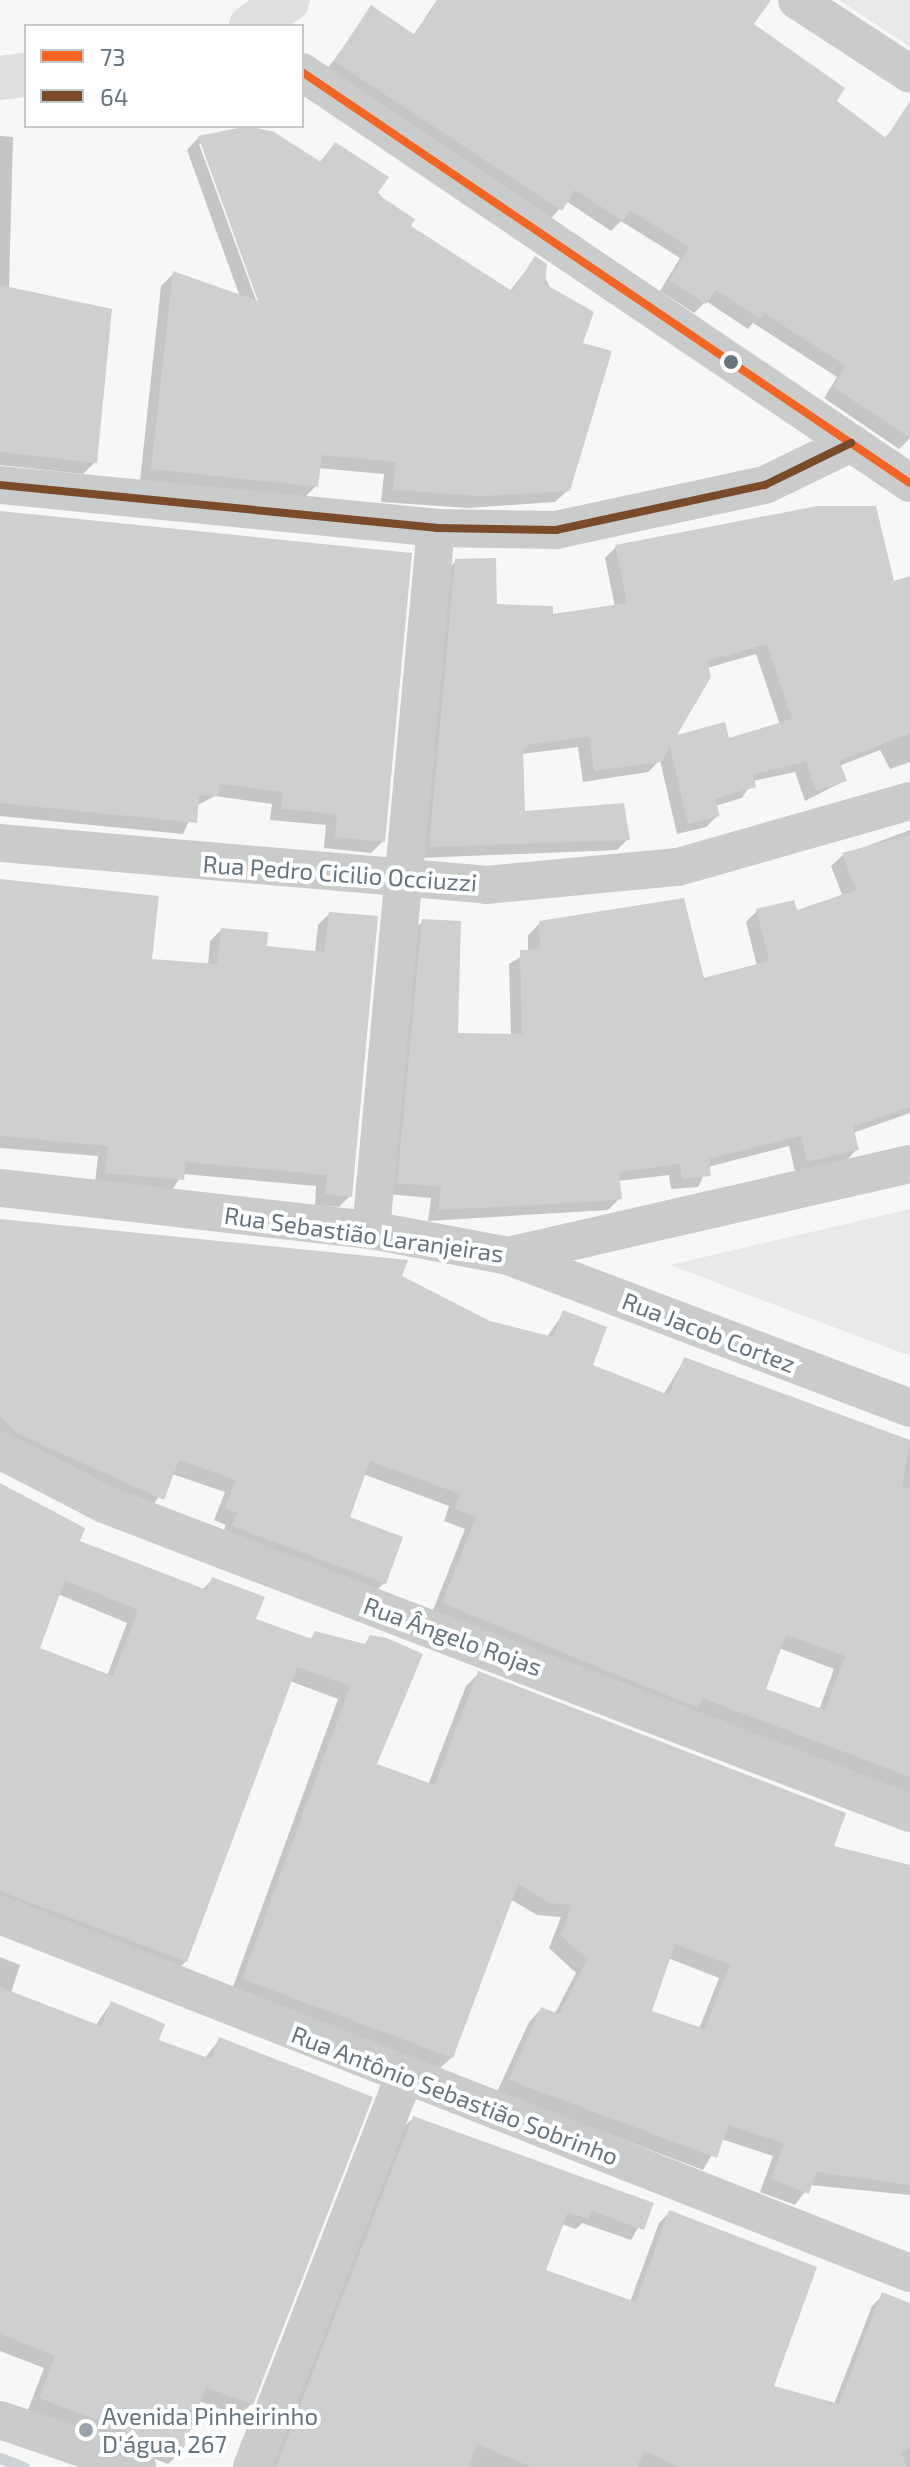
<!DOCTYPE html>
<meta charset="utf-8">
<style>
body{margin:0}
#map{position:relative;width:910px;height:2467px;overflow:hidden;background:#f7f7f7;font-family:"Exo 2",sans-serif}
div>[style]{position:absolute}
.green>*{inset:0;background:#e6e9e5}
.shadow>*{inset:0;background:#0003}
.stream>*{height:11px;margin:-5.5px;padding:0 5.5px;transform-origin:5.5px;border-radius:5.5px;background:#ccd3d6}
.building>*{inset:0;background:#cecfd0}
.minor>*{height:38px;margin:-19px;padding:0 19px;transform-origin:19px;border-radius:19px;background:#cacccc}
.major>*{height:44px;margin:-22px;padding:0 22px;transform-origin:22px;border-radius:22px;background:#dedfe0}
.bus-1>*{height:8px;margin:-4px;padding:0 4px;transform-origin:4px;border-radius:4px;background:#f26522}
.bus-2>*{height:8px;margin:-4px;padding:0 4px;transform-origin:4px;border-radius:4px;background:#7a4b2a}
.dots>*{width:22px;height:22px;translate:-50% -50%;box-sizing:border-box;border:4px solid #fff;border-radius:50%}
span{translate:-50% -50%;white-space:nowrap;text-align:center;line-height:1.15;-webkit-text-stroke:8px #fff;paint-order:stroke}
.street-label{font-size:24px;color:#66747e}
.poi-label{font-size:24px;color:#66747e}
.left{translate:0 -50%;text-align:left}
.legend{position:absolute;left:24px;top:24px;width:280px;height:104px;box-sizing:border-box;background:#fff;border:2px solid #c2c7cb;margin:0;padding:10px 14px;list-style:none;font-size:24px;color:#66747e}
.legend li{display:flex;align-items:center;gap:16px;height:40px}
.legend b{width:40px;border:2px solid #c2c7cb}
</style>
<div id="map">
<div class="green">
<div style="clip-path:polygon(839px 0,910px 0,910px 47px)"></div>
<div style="clip-path:polygon(910px 1209px,910px 1356px,670px 1265px)"></div>
</div>
<div class="shadow">
<div style="clip-path:polygon(437px 0,755px 0,751px 24px,834px 102px,884px 139px,900px 120px,910px 127px,910px 438px,899px 449px,824px 398px,837px 377px,753px 323px,748px 329px,706px 301px,694px 313px,660px 291px,680px 258px,621px 221px,611px 231px,566px 201px,550px 220px,325px 72px,372px 8px,413px 36px)"></div>
<div style="clip-path:polygon(0 136px,13px 137px,9px 289px,95px 462px,83px 474px,0 465px)"></div>
<div style="clip-path:polygon(evenodd,199px 137px,319px 163px,335px 144px,408px 226px,509px 292px,535px 259px,581px 345px,568px 490px,555px 502px,468px 508px,381px 502px,384px 474px,318px 468px,316px 486px,303px 499px,140px 481px,161px 286px,173px 274px,240px 297px,187px 150px,199px 137px,199px 144px,203px 144px,264px 309px,260px 311px,199px 144px)"></div>
<div style="clip-path:polygon(0 512px,383px 841px,371px 853px,324px 848px,326px 825px,270px 820px,272px 804px,215px 796px,196px 806px,183px 834px,0 816px)"></div>
<div style="clip-path:polygon(evenodd,616px 547px,893px 583px,910px 578px,910px 762px,890px 769px,880px 750px,839px 766px,844px 781px,805px 801px,795px 772px,753px 781px,742px 798px,715px 806px,718px 815px,706px 827px,677px 834px,660px 760px,648px 772px,583px 782px,578px 747px,521px 754px,523px 813px,628px 839px,617px 850px,418px 858px,445px 572px,456px 561px,495px 606px,551px 617px,615px 607px,605px 558px,616px 547px,756px 654px,780px 725px,727px 740px,673px 738px,707px 668px,756px 654px)"></div>
<div style="clip-path:polygon(910px 830px,910px 1113px,853px 1133px,857px 1149px,846px 1161px,795px 1172px,789px 1146px,708px 1167px,698px 1187px,671px 1189px,669px 1175px,618px 1181px,620px 1198px,608px 1210px,428px 1221px,431px 1198px,387px 1194px,411px 933px,423px 921px,456px 1035px,511px 1036px,509px 964px,528px 952px,528px 935px,540px 923px,703px 980px,757px 966px,746px 922px,757px 911px,796px 912px,843px 897px,831px 866px,843px 855px)"></div>
<div style="clip-path:polygon(0 881px,150px 960px,208px 965px,210px 941px,221px 930px,265px 948px,315px 953px,318px 925px,329px 914px,350px 1196px,339px 1207px,315px 1205px,316px 1186px,183px 1174px,171px 1191px,95px 1183px,98px 1156px,0 1148px)"></div>
<div style="clip-path:polygon(evenodd,0 1228px,400px 1277px,489px 1323px,547px 1337px,564px 1312px,590px 1366px,663px 1395px,685px 1359px,910px 1441px,910px 1794px,431px 1615px,465px 1529px,444px 1521px,449px 1506px,363px 1474px,347px 1518px,384px 1583px,372px 1595px,221px 1538px,226px 1525px,214px 1520px,225px 1492px,172px 1474px,150px 1511px,0 1443px,0 1228px,779px 1648px,834px 1669px,819px 1710px,764px 1690px,779px 1648px)"></div>
<div style="clip-path:polygon(evenodd,0 1485px,77px 1543px,202px 1590px,212px 1580px,254px 1620px,309px 1640px,316px 1633px,363px 1646px,371px 1637px,374px 1765px,428px 1785px,466px 1686px,479px 1673px,832px 1847px,909px 1866px,910px 2195px,810px 2185px,795px 2205px,760px 2192px,773px 2156px,721px 2139px,703px 2170px,497px 2092px,529px 2022px,541px 2009px,554px 2015px,576px 1973px,549px 1948px,561px 1917px,537px 1915px,510px 1899px,452px 2057px,439px 2069px,231px 1992px,338px 1699px,290px 1681px,186px 1961px,173px 1974px,0 1906px,0 1485px,58px 1594px,127px 1623px,107px 1676px,37px 1649px,58px 1594px,0 1485px,668px 1958px,719px 1978px,699px 2029px,649px 2012px,668px 1958px)"></div>
<div style="clip-path:polygon(0 1957px,20px 1965px,11px 1993px,95px 2026px,111px 2003px,157px 2041px,204px 2059px,219px 2040px,251px 2404px,239px 2416px,199px 2401px,181px 2452px,168px 2464px,28px 2410px,44px 2368px,0 2351px)"></div>
<div style="clip-path:polygon(413px 2118px,652px 2204px,631px 2240px,582px 2223px,576px 2229px,561px 2224px,543px 2271px,630px 2302px,659px 2223px,670px 2212px,771px 2388px,834px 2404px,872px 2306px,883px 2295px,910px 2307px,910px 2467px,270px 2467px,402px 2129px)"></div>
</div>
<div class="stream">
<div style="left:0;top:2458px;width:26px;rotate:21deg"></div>
</div>
<div class="building">
<div style="clip-path:polygon(438px 0,771px 0,754px 24px,845px 88px,837px 101px,886px 138px,910px 101px,910px 438px,833px 387px,846px 366px,764px 313px,760px 319px,716px 290px,706px 304px,669px 280px,689px 247px,630px 210px,623px 221px,575px 190px,562px 211px,334px 61px,371px 5px,415px 35px)"></div>
<div style="clip-path:polygon(248px 126px,274px 132px,321px 162px,335px 142px,389px 177px,377px 194px,415px 219px,411px 226px,512px 291px,535px 256px,547px 264px,545px 284px,594px 312px,583px 343px,612px 351px,570px 491px,482px 496px,393px 490px,396px 462px,322px 455px,318px 487px,151px 469px,173px 271px,258px 301px,198px 136px)"></div>
<div style="clip-path:polygon(0 285px,112px 309px,97px 463px,0 452px)"></div>
<div style="clip-path:polygon(evenodd,818px 506px,876px 506px,894px 581px,910px 576px,910px 733px,839px 761px,847px 781px,816px 791px,806px 762px,753px 774px,756px 787px,715px 799px,720px 816px,688px 824px,670px 747px,662px 762px,594px 771px,589px 737px,531px 744px,523px 749px,525px 811px,624px 803px,630px 840px,429px 847px,455px 559px,496px 558px,497px 604px,553px 606px,553px 614px,627px 603px,615px 545px,818px 506px,767px 644px,792px 719px,729px 738px,725px 722px,677px 735px,711px 677px,707px 661px,767px 644px)"></div>
<div style="clip-path:polygon(0 511px,412px 553px,385px 842px,335px 837px,337px 814px,281px 809px,283px 792px,220px 784px,218px 796px,199px 795px,197px 823px,0 803px)"></div>
<div style="clip-path:polygon(910px 835px,910px 1107px,853px 1126px,859px 1150px,807px 1162px,801px 1136px,709px 1159px,711px 1176px,682px 1179px,680px 1164px,619px 1172px,622px 1199px,590px 1202px,438px 1210px,441px 1187px,397px 1183px,422px 919px,461px 921px,458px 1033px,522px 1034px,520px 950px,540px 949px,539px 921px,684px 898px,704px 978px,769px 961px,756px 909px,794px 900px,797px 910px,856px 890px,842px 853px)"></div>
<div style="clip-path:polygon(0 879px,159px 896px,152px 959px,217px 964px,221px 928px,268px 932px,267px 946px,324px 952px,329px 912px,378px 916px,352px 1197px,325px 1194px,327px 1175px,186px 1162px,184px 1180px,105px 1173px,108px 1146px,0 1136px)"></div>
<div style="clip-path:polygon(evenodd,0 1219px,408px 1260px,402px 1276px,490px 1321px,553px 1337px,563px 1310px,607px 1327px,593px 1365px,669px 1395px,684px 1357px,910px 1440px,902px 1486px,910px 1489px,910px 1777px,702px 1698px,698px 1708px,442px 1603px,476px 1517px,455px 1509px,460px 1494px,370px 1461px,350px 1517px,403px 1537px,386px 1584px,232px 1526px,237px 1513px,225px 1508px,236px 1480px,179px 1460px,164px 1500px,16px 1433px,0 1415px,0 1219px,786px 1635px,845px 1656px,825px 1710px,766px 1689px,786px 1635px)"></div>
<div style="clip-path:polygon(evenodd,0 1483px,85px 1528px,80px 1541px,207px 1590px,212px 1577px,265px 1597px,256px 1619px,312px 1639px,315px 1631px,365px 1644px,370px 1635px,387px 1638px,423px 1654px,377px 1764px,435px 1785px,478px 1671px,846px 1813px,834px 1846px,910px 1865px,910px 2185px,816px 2172px,809px 2194px,771px 2179px,784px 2143px,728px 2125px,717px 2158px,509px 2080px,541px 2007px,559px 2014px,587px 1960px,561px 1935px,572px 1905px,550px 1903px,518px 1884px,453px 2058px,242px 1979px,350px 1686px,297px 1667px,187px 1962px,0 1891px,0 1483px,65px 1580px,138px 1610px,113px 1676px,40px 1648px,65px 1580px,0 1483px,675px 1944px,730px 1965px,705px 2029px,652px 2011px,675px 1944px)"></div>
<div style="clip-path:polygon(0 1987px,101px 2026px,111px 2001px,165px 2024px,159px 2040px,211px 2059px,219px 2037px,373px 2097px,253px 2405px,206px 2387px,182px 2453px,39px 2398px,55px 2356px,0 2334px)"></div>
<div style="clip-path:polygon(413px 2116px,654px 2203px,644px 2230px,592px 2211px,589px 2219px,568px 2212px,546px 2270px,636px 2302px,669px 2210px,817px 2267px,774px 2386px,839px 2404px,882px 2292px,910px 2303px,910px 2448px,901px 2452px,907px 2467px,680px 2467px,644px 2451px,637px 2467px,531px 2467px,477px 2444px,469px 2467px,276px 2467px)"></div>
</div>
<div class="minor">
<div style="left:797px;top:0;width:135px;rotate:33.2deg"></div>
<div style="left:302px;top:72px;width:734px;rotate:34.06deg"></div>
<div style="left:0;top:485px;width:438px;rotate:5.6deg"></div>
<div style="left:436px;top:528px;width:120px;rotate:1deg"></div>
<div style="left:556px;top:530px;width:214px;rotate:-12.2deg"></div>
<div style="left:765px;top:485px;width:96px;rotate:-26deg"></div>
<div style="left:0;top:843px;width:488px;rotate:4.9deg"></div>
<div style="left:486px;top:885px;width:193px;rotate:-5.4deg"></div>
<div style="left:678px;top:867px;width:241px;rotate:-15.9deg"></div>
<div style="left:0;top:1188px;width:373px;rotate:6.5deg"></div>
<div style="left:371px;top:1230px;width:139px;rotate:10.7deg"></div>
<div style="left:508px;top:1256px;width:412px;rotate:-12.9deg"></div>
<div style="left:371px;top:1230px;width:705px;rotate:-84.71deg"></div>
<div style="left:508px;top:1256px;width:430px;rotate:20.7deg"></div>
<div style="left:0;top:1450px;width:117px;rotate:27.4deg"></div>
<div style="left:104px;top:1504px;width:863px;rotate:20.98deg"></div>
<div style="left:0;top:1915px;width:978px;rotate:21.48deg"></div>
<div style="left:0;top:2420px;width:145px;rotate:18.9deg"></div>
<div style="left:252px;top:2467px;width:421px;rotate:-68.7deg"></div>
</div>
<div class="major">
<div style="left:251px;top:26px;width:45px;rotate:-35.1deg"></div>
<div style="left:0;top:78px;width:26px;rotate:-7deg"></div>
</div>
<div class="bus-1">
<div style="left:302px;top:72px;width:734px;rotate:34.06deg"></div>
</div>
<div class="bus-2">
<div style="left:0;top:485px;width:438px;rotate:5.6deg"></div>
<div style="left:436px;top:528px;width:120px;rotate:1deg"></div>
<div style="left:556px;top:530px;width:214px;rotate:-12.2deg"></div>
<div style="left:765px;top:485px;width:96px;rotate:-26deg"></div>
</div>
<div class="dots">
<div style="left:731px;top:362px;background:#66747e"></div>
<div style="left:86px;top:2430px;background:#99a2a8"></div>
</div>
<div class="street-label">
<span style="left:340px;top:873px;rotate:4deg">Rua Pedro Cicilio Occiuzzi</span>
<span style="left:364px;top:1234px;rotate:8deg">Rua Sebastião Laranjeiras</span>
<span style="left:709px;top:1332px;rotate:21deg">Rua Jacob Cortez</span>
<span style="left:453px;top:1636px;rotate:20deg">Rua Ângelo Rojas</span>
<span style="left:455px;top:2095px;rotate:21deg">Rua Antônio Sebastião Sobrinho</span>
</div>
<div class="poi-label">
<span class="left" style="left:102px;top:2430px">Avenida Pinheirinho<br>D'água, 267</span>
</div>
<ul class="legend">
<li><b style="height:10px;background:#f26522"></b>73</li>
<li><b style="height:10px;background:#7a4b2a"></b>64</li>
</ul>
</div>
